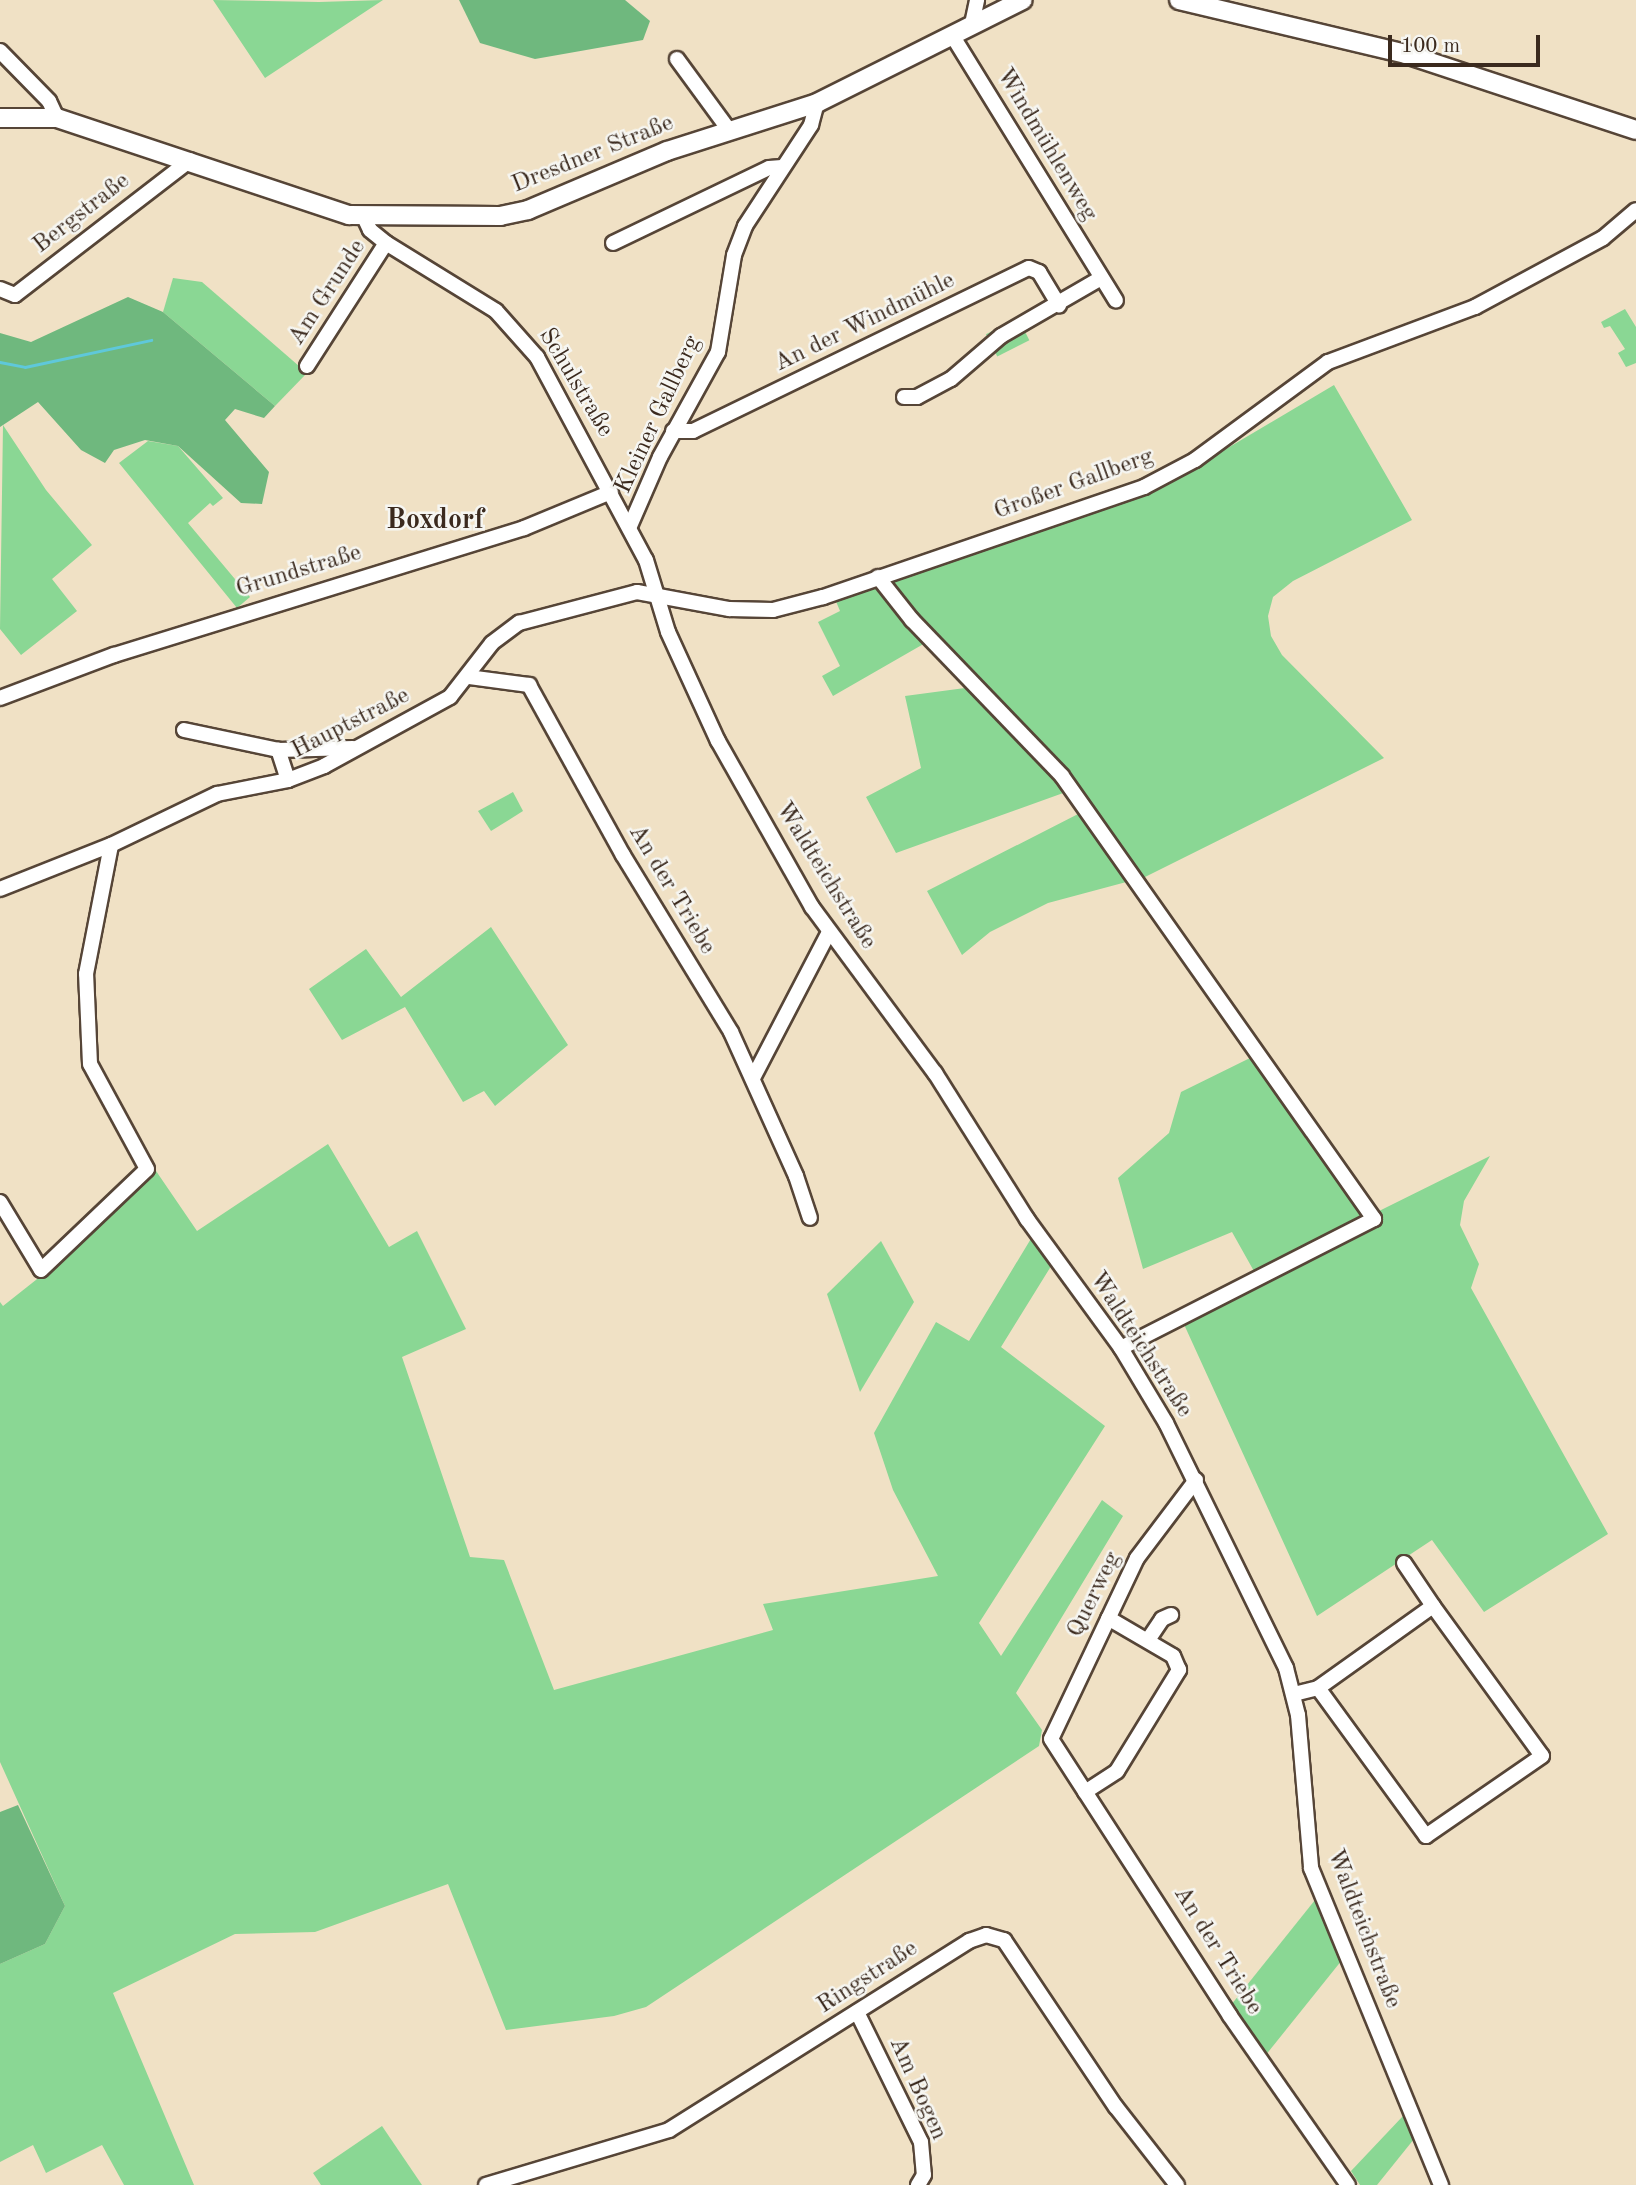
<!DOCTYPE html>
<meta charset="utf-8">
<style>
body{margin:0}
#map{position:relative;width:1636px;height:2185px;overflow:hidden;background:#f0e1c5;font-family:"Old Standard TT",serif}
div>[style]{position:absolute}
.green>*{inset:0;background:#8ad794;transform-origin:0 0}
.forest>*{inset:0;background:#6fb87e}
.stream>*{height:2.5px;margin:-1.25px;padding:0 1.25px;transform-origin:1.25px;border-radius:1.25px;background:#5fc8da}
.roads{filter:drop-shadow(2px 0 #564537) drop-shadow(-2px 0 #564537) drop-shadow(0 2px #564537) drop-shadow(0 -2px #564537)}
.minor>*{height:14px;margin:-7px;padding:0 7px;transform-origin:7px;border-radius:7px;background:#fff}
.major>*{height:18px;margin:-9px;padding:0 9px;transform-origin:9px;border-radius:9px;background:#fff}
span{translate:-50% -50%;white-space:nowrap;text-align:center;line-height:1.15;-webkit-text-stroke:5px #f6f6f2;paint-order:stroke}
.street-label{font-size:24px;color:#3b2a1e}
.quarter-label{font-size:28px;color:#3b2a1e;font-weight:700}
.scale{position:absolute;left:1388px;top:35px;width:152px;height:32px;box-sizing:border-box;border:4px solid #3b2a1e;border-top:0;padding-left:9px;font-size:21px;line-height:24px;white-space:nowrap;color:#3b2a1e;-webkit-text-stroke:5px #f6f6f2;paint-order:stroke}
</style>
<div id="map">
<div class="green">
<div style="clip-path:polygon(213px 0,319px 2px,383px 0,265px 78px)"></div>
<div style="clip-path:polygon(173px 278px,202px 282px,307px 373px,275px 406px,163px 312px)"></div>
<div style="clip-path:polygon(1625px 309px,1636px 327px,1636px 363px,1626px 367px,1618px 353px,1625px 349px,1610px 326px,1604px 328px,1601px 322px)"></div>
<div style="left:1018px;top:318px;width:25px;height:36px;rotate:63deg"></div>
<div style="clip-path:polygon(1334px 385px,1412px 520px,1293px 581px,1273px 597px,1268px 616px,1271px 636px,1282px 655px,1384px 758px,1145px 877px,1048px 903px,990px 932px,962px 955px,927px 891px,1082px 812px,1066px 792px,896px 853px,866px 797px,921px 768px,905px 696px,965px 688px,927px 642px,833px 696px,822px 676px,840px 666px,818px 622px,840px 611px,835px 599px,1172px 481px)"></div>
<div style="clip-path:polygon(3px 425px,46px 490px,92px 545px,52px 579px,77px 611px,21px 655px,0 629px)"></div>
<div style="clip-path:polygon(148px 441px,178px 446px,223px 498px,213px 506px,210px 503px,188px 523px,250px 597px,237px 608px,119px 463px)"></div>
<div style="clip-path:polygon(513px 792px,523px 811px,491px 831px,478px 811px)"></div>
<div style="clip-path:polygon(491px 927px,568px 1045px,495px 1106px,484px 1091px,463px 1102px,405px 1007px,342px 1040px,309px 989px,366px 949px,401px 997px)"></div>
<div style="clip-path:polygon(1250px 1058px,1377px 1212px,1490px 1156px,1464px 1201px,1460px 1225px,1479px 1264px,1471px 1288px,1608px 1534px,1484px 1612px,1432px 1540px,1317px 1616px,1182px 1320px,1255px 1273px,1232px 1232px,1143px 1269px,1118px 1178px,1169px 1133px,1181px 1092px)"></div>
<div style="clip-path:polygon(328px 1144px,389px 1247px,417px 1231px,466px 1329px,402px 1357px,470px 1557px,504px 1560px,554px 1690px,773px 1630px,763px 1604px,938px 1576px,893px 1490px,874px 1433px,936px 1322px,969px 1341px,1032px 1237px,1053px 1263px,1001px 1347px,1105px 1426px,979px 1623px,1001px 1656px,1102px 1500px,1123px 1516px,1016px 1693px,1042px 1730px,1039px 1746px,646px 2007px,614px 2016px,506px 2030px,448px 1884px,315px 1932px,235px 1934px,113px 1993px,194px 2185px,124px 2185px,102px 2145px,46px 2173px,33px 2145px,0 2162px,0 1964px,45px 1944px,65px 1906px,0 1762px,0 1302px,3px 1306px,46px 1272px,154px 1168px,197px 1231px)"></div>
<div style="clip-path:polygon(881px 1241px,914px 1302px,860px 1392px,827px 1294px)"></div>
<div style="clip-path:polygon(1315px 1900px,1342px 1960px,1265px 2056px,1231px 2005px)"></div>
<div style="clip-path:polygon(1403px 2116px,1414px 2139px,1377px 2185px,1360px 2185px,1351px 2171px)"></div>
<div style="clip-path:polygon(382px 2126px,422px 2185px,321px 2185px,313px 2173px)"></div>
</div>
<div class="forest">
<div style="clip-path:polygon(459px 0,625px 0,650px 21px,643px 40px,535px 59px,480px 43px)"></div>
<div style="clip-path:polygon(128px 297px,163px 312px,275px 406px,264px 418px,235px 409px,225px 420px,269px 472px,262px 504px,241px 503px,178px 446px,145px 440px,114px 450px,105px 463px,81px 450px,38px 402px,0 427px,0 333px,31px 342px)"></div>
<div style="clip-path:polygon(18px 1805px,65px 1906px,45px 1944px,0 1964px,0 1812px)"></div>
</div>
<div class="stream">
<div style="left:0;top:362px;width:25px;rotate:11deg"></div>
<div style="left:25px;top:367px;width:129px;rotate:-12.1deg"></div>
</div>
<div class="roads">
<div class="minor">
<div style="left:972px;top:24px;width:25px;rotate:-78deg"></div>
<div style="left:952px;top:35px;width:312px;rotate:58.3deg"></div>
<div style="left:0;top:51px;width:70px;rotate:45.6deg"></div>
<div style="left:49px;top:101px;width:19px;rotate:65deg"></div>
<div style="left:677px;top:59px;width:88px;rotate:53.8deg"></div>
<div style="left:364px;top:217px;width:14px;rotate:65deg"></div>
<div style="left:370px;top:230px;width:21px;rotate:39deg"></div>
<div style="left:386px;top:243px;width:129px;rotate:31.7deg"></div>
<div style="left:496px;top:311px;width:62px;rotate:48.3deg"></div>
<div style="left:537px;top:357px;width:230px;rotate:61.8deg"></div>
<div style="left:646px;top:560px;width:75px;rotate:73deg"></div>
<div style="left:668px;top:632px;width:120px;rotate:65.4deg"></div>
<div style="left:718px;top:741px;width:191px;rotate:60.5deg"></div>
<div style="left:812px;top:907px;width:207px;rotate:53.5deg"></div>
<div style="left:935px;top:1073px;width:173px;rotate:57.8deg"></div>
<div style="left:1027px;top:1219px;width:160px;rotate:53.9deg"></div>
<div style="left:1121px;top:1348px;width:87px;rotate:59deg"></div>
<div style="left:1166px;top:1423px;width:273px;rotate:63.9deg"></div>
<div style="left:1286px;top:1668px;width:49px;rotate:75.7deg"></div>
<div style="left:1298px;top:1715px;width:154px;rotate:85.1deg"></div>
<div style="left:1311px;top:1868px;width:343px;rotate:67.7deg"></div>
<div style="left:613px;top:243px;width:173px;rotate:-25.7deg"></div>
<div style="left:769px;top:168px;width:13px;rotate:-4deg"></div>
<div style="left:0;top:289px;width:16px;rotate:22deg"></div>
<div style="left:15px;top:295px;width:221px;rotate:-37.6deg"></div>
<div style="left:307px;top:366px;width:146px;rotate:-57.3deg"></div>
<div style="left:904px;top:397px;width:13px"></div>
<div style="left:917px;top:397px;width:38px;rotate:-28deg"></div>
<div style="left:951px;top:379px;width:66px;rotate:-40.7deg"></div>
<div style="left:1001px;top:336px;width:116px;rotate:-30.1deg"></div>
<div style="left:673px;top:431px;width:20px"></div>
<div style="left:693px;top:431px;width:373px;rotate:-25.9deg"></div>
<div style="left:1029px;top:268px;width:11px;rotate:22deg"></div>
<div style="left:1039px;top:272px;width:39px;rotate:59deg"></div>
<div style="left:630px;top:526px;width:75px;rotate:-66.5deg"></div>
<div style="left:660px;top:457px;width:120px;rotate:-61.1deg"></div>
<div style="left:718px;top:352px;width:98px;rotate:-80.6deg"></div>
<div style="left:734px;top:255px;width:31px;rotate:-69deg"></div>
<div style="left:745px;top:226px;width:121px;rotate:-56.8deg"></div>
<div style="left:811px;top:125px;width:23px;rotate:-75deg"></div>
<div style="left:878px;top:577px;width:55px;rotate:51.7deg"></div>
<div style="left:912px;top:620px;width:216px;rotate:46.1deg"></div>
<div style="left:1062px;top:776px;width:542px;rotate:54.84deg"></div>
<div style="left:1374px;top:1219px;width:284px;rotate:153deg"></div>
<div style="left:469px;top:677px;width:61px;rotate:7.6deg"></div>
<div style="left:529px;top:685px;width:194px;rotate:61.1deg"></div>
<div style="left:623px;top:855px;width:207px;rotate:58.6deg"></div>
<div style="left:731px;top:1032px;width:158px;rotate:65.7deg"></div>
<div style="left:796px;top:1176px;width:44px;rotate:71.6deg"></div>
<div style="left:0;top:698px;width:122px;rotate:-20.7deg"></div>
<div style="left:114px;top:655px;width:429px;rotate:-17.2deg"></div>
<div style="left:524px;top:528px;width:94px;rotate:-22.5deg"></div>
<div style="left:184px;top:730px;width:96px;rotate:12deg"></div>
<div style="left:288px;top:780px;width:32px;rotate:-108deg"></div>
<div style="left:278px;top:750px;width:75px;rotate:-1.5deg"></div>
<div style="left:0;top:889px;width:119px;rotate:-21.6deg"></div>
<div style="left:111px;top:845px;width:118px;rotate:-25.7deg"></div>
<div style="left:217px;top:794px;width:72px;rotate:-11.2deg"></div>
<div style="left:288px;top:780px;width:39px;rotate:-21deg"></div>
<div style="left:324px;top:766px;width:144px;rotate:-28.7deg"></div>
<div style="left:450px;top:697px;width:68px;rotate:-52.1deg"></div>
<div style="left:492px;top:643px;width:34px;rotate:-37deg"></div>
<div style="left:519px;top:623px;width:122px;rotate:-14.7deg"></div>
<div style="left:637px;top:592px;width:94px;rotate:10.5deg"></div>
<div style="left:729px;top:609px;width:44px;rotate:1.3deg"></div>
<div style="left:773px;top:610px;width:52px;rotate:-14.6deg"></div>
<div style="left:823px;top:597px;width:339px;rotate:-18.9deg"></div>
<div style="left:1144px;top:487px;width:58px;rotate:-27.9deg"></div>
<div style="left:1195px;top:460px;width:165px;rotate:-36.4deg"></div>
<div style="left:1328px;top:362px;width:157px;rotate:-20.5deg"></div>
<div style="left:1475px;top:307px;width:145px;rotate:-28.3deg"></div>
<div style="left:1603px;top:238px;width:43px;rotate:-40.3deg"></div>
<div style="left:753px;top:1078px;width:165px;rotate:-62.5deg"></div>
<div style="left:0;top:1202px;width:79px;rotate:58.9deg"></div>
<div style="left:41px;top:1270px;width:146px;rotate:-43.6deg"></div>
<div style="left:147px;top:1169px;width:119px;rotate:-118.5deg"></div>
<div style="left:90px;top:1064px;width:90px;rotate:-92.5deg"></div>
<div style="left:86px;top:974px;width:131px;rotate:-79deg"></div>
<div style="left:1196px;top:1480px;width:98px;rotate:127.1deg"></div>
<div style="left:1137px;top:1558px;width:200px;rotate:115.4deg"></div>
<div style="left:1051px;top:1739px;width:330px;rotate:57.1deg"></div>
<div style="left:1230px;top:2016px;width:206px;rotate:55.1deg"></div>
<div style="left:1404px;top:1563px;width:52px;rotate:56deg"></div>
<div style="left:1148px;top:1640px;width:25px;rotate:-56deg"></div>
<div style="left:1162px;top:1619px;width:10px;rotate:-24deg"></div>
<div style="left:1294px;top:1694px;width:25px;rotate:-14deg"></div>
<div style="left:1318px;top:1688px;width:141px;rotate:-35.5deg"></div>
<div style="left:1433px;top:1606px;width:185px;rotate:54deg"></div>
<div style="left:1542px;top:1756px;width:141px;rotate:145.4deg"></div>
<div style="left:1426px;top:1836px;width:183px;rotate:-126.1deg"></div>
<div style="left:1085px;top:1792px;width:38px;rotate:-33deg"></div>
<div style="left:1117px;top:1771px;width:119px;rotate:-58.5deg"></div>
<div style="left:1179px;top:1670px;width:15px;rotate:-113deg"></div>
<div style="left:1173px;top:1656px;width:75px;rotate:-149.7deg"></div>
<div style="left:857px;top:2012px;width:145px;rotate:63.8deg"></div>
<div style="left:921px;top:2142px;width:33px;rotate:85deg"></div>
<div style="left:924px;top:2175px;width:12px;rotate:121deg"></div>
<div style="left:486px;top:2185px;width:191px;rotate:-16.7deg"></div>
<div style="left:669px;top:2130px;width:355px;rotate:-32.2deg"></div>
<div style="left:969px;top:1941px;width:18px;rotate:-19deg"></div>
<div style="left:986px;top:1935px;width:19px;rotate:16deg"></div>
<div style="left:1004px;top:1940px;width:201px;rotate:56.2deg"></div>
<div style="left:1116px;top:2107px;width:99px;rotate:52deg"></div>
</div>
<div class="major">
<div style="left:1179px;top:0;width:233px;rotate:13.4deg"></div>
<div style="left:1406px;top:54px;width:242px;rotate:18.3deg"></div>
<div style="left:0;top:118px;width:57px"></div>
<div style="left:57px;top:118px;width:308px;rotate:18.4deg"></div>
<div style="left:349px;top:215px;width:151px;rotate:0.4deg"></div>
<div style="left:500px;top:216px;width:29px;rotate:-12deg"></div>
<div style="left:528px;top:210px;width:151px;rotate:-23deg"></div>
<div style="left:667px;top:151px;width:157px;rotate:-17.7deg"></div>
<div style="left:817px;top:103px;width:230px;rotate:-26.6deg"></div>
</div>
</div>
<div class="street-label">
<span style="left:1046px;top:145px;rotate:59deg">Windmühlenweg</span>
<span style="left:593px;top:155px;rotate:-22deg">Dresdner Straße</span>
<span style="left:82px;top:214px;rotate:-38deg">Bergstraße</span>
<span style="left:328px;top:293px;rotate:-57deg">Am Grunde</span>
<span style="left:865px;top:323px;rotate:-26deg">An der Windmühle</span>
<span style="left:575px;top:383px;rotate:59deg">Schulstraße</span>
<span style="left:659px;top:415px;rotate:-65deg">Kleiner Gallberg</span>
<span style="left:1074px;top:485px;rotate:-20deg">Großer Gallberg</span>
<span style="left:299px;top:572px;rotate:-17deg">Grundstraße</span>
<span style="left:351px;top:724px;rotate:-27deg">Hauptstraße</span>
<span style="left:825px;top:876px;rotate:58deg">Waldteichstraße</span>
<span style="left:671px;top:890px;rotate:59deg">An der Triebe</span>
<span style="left:1140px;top:1345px;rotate:57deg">Waldteichstraße</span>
<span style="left:1095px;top:1595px;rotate:-64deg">Querweg</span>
<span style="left:1363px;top:1929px;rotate:69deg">Waldteichstraße</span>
<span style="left:1217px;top:1951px;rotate:58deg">An der Triebe</span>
<span style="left:868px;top:1978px;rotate:-33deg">Ringstraße</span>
<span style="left:917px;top:2089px;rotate:66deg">Am Bogen</span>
</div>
<div class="quarter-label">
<span style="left:435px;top:521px">Boxdorf</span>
</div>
<div class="scale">100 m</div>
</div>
